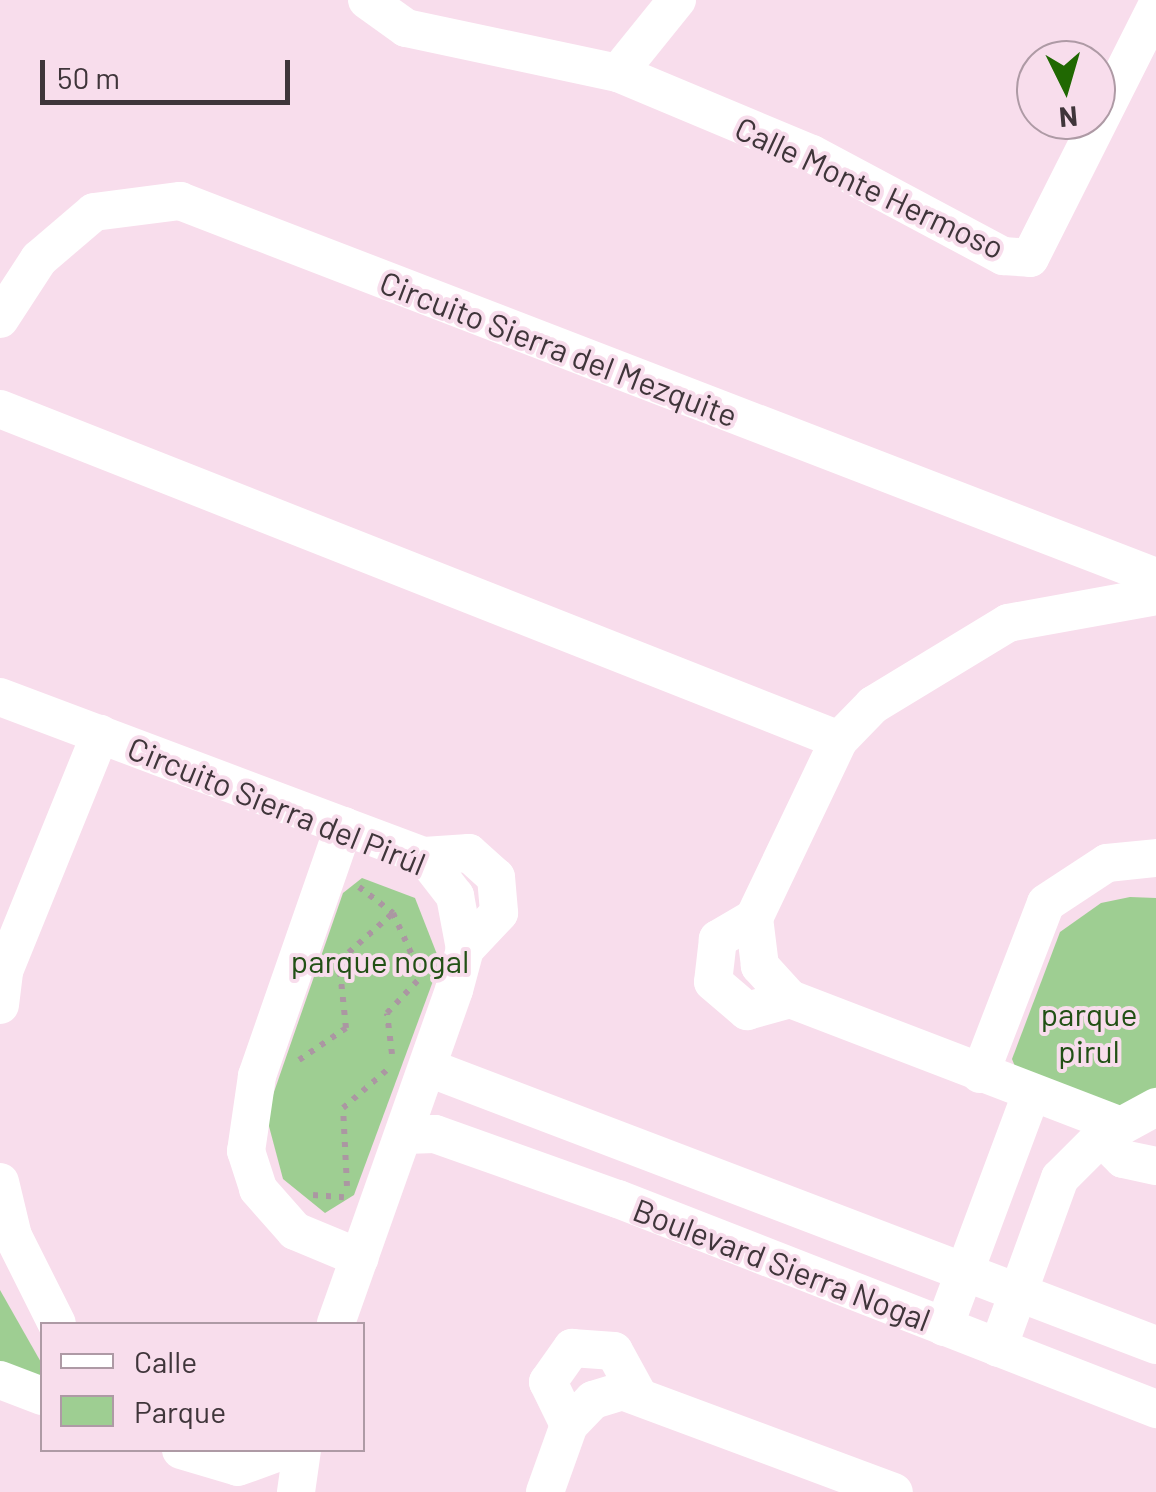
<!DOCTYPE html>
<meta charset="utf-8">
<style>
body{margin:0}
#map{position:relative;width:1156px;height:1492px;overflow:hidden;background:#f8ddec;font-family:Barlow,sans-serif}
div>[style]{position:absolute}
.green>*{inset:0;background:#9ece92}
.path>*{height:6px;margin-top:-3px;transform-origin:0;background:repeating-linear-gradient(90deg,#ab97a2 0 5px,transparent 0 13px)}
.street>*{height:38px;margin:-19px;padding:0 19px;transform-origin:19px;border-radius:19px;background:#fff}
span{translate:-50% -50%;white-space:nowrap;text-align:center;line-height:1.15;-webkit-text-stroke:8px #f8ddec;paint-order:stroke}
.street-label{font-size:32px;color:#3f353a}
.park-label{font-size:32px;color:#225015}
.legend{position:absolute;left:40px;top:1322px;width:325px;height:130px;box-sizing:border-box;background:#f8ddec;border:2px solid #ae9aa5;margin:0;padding:12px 18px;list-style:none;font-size:30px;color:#3f353a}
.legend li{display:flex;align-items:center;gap:20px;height:50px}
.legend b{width:50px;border:2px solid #ae9aa5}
.north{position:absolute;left:1016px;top:40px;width:100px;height:100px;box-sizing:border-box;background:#f8ddec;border:2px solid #ae9aa5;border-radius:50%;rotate:175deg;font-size:28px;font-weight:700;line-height:40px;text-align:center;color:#3f353a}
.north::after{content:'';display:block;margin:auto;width:35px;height:45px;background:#206802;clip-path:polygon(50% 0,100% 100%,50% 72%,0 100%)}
.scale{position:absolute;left:40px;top:60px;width:250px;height:45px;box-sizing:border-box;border:5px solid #3f353a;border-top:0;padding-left:12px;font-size:30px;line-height:35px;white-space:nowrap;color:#3f353a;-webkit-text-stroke:8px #f8ddec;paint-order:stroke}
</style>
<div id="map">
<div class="green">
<div style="clip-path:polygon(362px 878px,415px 898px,440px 962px,354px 1195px,325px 1213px,283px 1179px,266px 1115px,343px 893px)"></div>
<div style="clip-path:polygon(1130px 897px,1156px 898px,1156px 1090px,1134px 1115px,1016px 1069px,1012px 1059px,1060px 932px,1101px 903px)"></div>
<div style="clip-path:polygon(0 1290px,42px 1364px,42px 1383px,0 1368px)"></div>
</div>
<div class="path">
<div style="left:359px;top:887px;width:43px;rotate:37.4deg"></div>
<div style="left:393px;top:913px;width:68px;rotate:65.7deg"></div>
<div style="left:392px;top:1054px;width:41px;rotate:-97deg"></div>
<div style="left:387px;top:1013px;width:50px;rotate:-46.6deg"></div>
<div style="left:299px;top:1060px;width:57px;rotate:-34.2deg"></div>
<div style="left:346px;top:1028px;width:67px;rotate:-96deg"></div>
<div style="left:339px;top:961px;width:72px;rotate:-41.6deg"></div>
<div style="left:347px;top:1186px;width:78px;rotate:-92.9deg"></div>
<div style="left:343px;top:1108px;width:58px;rotate:-40.8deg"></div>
<div style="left:313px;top:1195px;width:31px;rotate:4deg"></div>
</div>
<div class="street">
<div style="left:367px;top:0;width:48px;rotate:35.7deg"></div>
<div style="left:406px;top:28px;width:217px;rotate:12deg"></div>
<div style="left:618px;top:73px;width:210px;rotate:22.7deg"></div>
<div style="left:812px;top:154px;width:217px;rotate:28.1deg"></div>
<div style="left:1003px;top:256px;width:27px;rotate:4deg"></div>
<div style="left:1030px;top:258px;width:280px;rotate:-63.3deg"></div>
<div style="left:618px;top:73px;width:94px;rotate:-51.1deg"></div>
<div style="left:0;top:319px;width:72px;rotate:-57deg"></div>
<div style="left:39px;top:259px;width:72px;rotate:-40.5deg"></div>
<div style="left:94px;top:212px;width:87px;rotate:-7.3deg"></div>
<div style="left:180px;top:201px;width:1046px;rotate:21.07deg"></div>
<div style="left:0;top:409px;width:902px;rotate:21.53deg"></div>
<div style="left:0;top:697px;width:453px;rotate:20.6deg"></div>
<div style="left:424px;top:856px;width:51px;rotate:52.2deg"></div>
<div style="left:455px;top:896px;width:54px;rotate:79.3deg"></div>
<div style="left:465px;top:949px;width:42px;rotate:105deg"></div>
<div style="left:454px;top:990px;width:354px;rotate:109.5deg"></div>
<div style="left:344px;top:826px;width:265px;rotate:109.2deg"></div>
<div style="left:257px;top:1076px;width:76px;rotate:98.3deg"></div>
<div style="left:246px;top:1151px;width:40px;rotate:72deg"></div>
<div style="left:258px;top:1189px;width:56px;rotate:48.6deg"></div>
<div style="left:295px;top:1231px;width:70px;rotate:22.6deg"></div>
<div style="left:424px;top:856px;width:45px;rotate:-3.8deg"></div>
<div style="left:469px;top:853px;width:36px;rotate:42deg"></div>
<div style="left:496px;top:877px;width:36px;rotate:85deg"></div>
<div style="left:499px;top:913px;width:50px;rotate:133.4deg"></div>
<div style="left:754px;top:918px;width:42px;rotate:149.7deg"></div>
<div style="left:718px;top:939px;width:43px;rotate:96.6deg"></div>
<div style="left:713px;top:982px;width:45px;rotate:40.5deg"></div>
<div style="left:747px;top:1011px;width:45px;rotate:-15.6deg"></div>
<div style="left:0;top:1005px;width:34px;rotate:-83deg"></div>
<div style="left:4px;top:971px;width:256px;rotate:-67.9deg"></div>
<div style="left:429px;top:1068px;width:778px;rotate:20.86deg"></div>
<div style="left:980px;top:1074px;width:183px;rotate:-68.9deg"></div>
<div style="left:1046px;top:903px;width:73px;rotate:-33.3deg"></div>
<div style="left:1107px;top:863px;width:49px;rotate:-5.8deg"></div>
<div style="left:1121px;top:1126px;width:355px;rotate:-159deg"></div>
<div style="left:790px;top:999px;width:45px;rotate:-132.3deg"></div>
<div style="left:760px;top:966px;width:48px;rotate:-97.1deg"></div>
<div style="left:754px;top:918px;width:197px;rotate:-64.5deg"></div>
<div style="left:839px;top:740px;width:49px;rotate:-45.8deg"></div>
<div style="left:873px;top:705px;width:158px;rotate:-31.3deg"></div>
<div style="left:1008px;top:623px;width:150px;rotate:-10.3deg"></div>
<div style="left:405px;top:1135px;width:30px;rotate:-2deg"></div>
<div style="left:435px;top:1134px;width:194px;rotate:19.6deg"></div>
<div style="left:618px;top:1199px;width:578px;rotate:21.32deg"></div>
<div style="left:1101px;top:1137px;width:31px;rotate:45deg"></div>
<div style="left:1123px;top:1159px;width:34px;rotate:12deg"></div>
<div style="left:0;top:1182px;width:56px;rotate:76.5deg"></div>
<div style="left:13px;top:1236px;width:98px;rotate:63.4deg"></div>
<div style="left:944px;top:1327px;width:249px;rotate:-69.5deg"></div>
<div style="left:998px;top:1348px;width:181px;rotate:-70deg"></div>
<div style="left:1060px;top:1178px;width:58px;rotate:-45deg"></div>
<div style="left:1101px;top:1137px;width:63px;rotate:-28.6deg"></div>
<div style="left:0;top:1380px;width:45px;rotate:20.9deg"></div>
<div style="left:569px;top:1425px;width:48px;rotate:-116deg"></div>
<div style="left:548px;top:1382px;width:42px;rotate:-54.8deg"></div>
<div style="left:572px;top:1348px;width:42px;rotate:4.1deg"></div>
<div style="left:614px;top:1351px;width:48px;rotate:61.3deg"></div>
<div style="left:181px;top:1450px;width:59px;rotate:16.6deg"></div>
<div style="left:238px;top:1467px;width:50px;rotate:-19.9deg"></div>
<div style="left:296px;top:1492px;width:42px;rotate:-81.9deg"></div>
<div style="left:545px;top:1492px;width:71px;rotate:-70.3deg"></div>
<div style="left:569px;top:1425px;width:35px;rotate:-46deg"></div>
<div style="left:593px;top:1400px;width:30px;rotate:-17deg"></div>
<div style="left:622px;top:1391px;width:290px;rotate:20.4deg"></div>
</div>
<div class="street-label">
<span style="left:870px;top:187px;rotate:25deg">Calle Monte Hermoso</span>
<span style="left:559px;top:348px;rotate:21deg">Circuito Sierra del Mezquite</span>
<span style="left:277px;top:805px;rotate:22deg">Circuito Sierra del Pirúl</span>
<span style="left:782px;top:1264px;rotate:21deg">Boulevard Sierra Nogal</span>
</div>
<div class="park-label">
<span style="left:380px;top:960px">parque nogal</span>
<span style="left:1089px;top:1032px">parque<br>pirul</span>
</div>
<ul class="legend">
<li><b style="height:12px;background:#fff"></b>Calle</li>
<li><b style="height:28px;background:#9ece92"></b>Parque</li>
</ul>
<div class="north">N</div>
<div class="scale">50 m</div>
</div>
